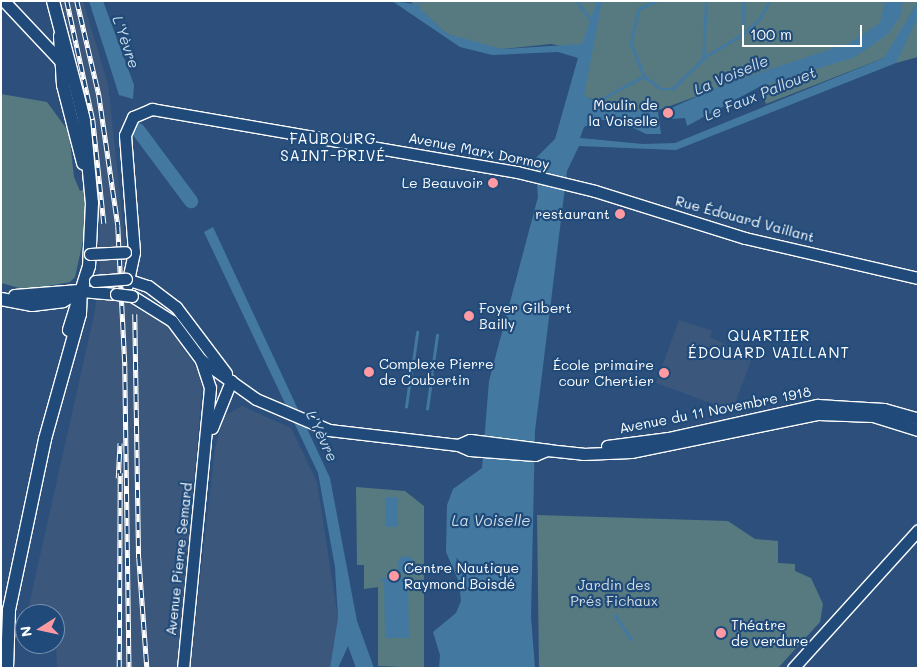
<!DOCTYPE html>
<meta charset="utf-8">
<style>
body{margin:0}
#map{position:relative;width:919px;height:669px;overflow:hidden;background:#2c507b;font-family:Mali,sans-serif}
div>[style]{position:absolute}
.built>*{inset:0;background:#3b587c}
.green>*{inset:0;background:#567a80}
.water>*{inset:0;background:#4379a0;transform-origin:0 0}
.round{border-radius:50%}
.stream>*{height:2.5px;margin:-1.25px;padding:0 1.25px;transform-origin:1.25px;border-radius:1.25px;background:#4379a0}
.river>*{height:14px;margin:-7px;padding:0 7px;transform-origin:7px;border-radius:7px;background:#4379a0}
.roads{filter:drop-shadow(1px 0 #fff) drop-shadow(-1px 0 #fff) drop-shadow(0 1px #fff) drop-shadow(0 -1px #fff)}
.secondary>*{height:11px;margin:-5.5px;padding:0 5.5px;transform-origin:5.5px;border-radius:5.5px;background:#1f4a7a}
.primary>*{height:12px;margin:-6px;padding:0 6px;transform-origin:6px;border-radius:6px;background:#1f4a7a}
.rail>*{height:4.5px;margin-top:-2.25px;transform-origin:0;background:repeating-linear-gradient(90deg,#1f4a7a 0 8px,#fff 0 16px);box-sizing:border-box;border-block:1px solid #fff}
.bridges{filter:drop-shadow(1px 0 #fff) drop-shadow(-1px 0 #fff) drop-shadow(0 1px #fff) drop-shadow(0 -1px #fff)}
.secondary-bridge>*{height:11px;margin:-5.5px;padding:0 5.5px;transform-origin:5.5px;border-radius:5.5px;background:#1f4a7a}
.dots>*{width:14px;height:14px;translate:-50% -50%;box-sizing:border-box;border:2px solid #1f4a7a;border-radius:50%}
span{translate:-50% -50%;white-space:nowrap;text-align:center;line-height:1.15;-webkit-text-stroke:4.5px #1f4a7a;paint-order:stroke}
.poi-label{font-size:14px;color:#fff}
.right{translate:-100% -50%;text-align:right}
.left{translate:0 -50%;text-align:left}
.street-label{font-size:14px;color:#fff}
.park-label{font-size:14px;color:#d5dedf}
.water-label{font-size:15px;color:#d0dee7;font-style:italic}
.neighbourhood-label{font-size:15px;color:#fff;letter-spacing:1px}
.frame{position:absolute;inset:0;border:2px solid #fff;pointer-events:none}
.north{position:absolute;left:15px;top:604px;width:50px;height:50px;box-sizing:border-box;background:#1f4a7a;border:1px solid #7992af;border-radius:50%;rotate:260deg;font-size:14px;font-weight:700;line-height:20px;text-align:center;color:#fff}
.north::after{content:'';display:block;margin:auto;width:18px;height:22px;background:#ff9aa2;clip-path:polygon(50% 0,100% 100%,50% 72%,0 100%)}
.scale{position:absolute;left:742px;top:25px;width:120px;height:22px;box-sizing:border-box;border:2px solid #fff;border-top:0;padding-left:6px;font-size:15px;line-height:18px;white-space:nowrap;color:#fff;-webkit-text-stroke:4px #1f4a7a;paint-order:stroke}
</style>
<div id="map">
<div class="built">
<div style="clip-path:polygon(60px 1px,83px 1px,108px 84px,132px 306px,167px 325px,199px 372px,202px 389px,178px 668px,57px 668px,55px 614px,27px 614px,95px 311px,100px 266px,98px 170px,80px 73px)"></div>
<div style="clip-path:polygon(679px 320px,712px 331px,710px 337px,752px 358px,732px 411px,656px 383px)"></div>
<div style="clip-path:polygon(242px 406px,291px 428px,317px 482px,338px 618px,330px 668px,190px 668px,215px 449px,224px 416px)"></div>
</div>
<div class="green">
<div style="clip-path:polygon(410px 1px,918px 1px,918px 57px,896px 63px,884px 58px,766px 104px,755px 75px,648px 114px,577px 95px,585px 51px,551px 44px,502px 49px,468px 42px,447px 34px)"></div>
<div style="clip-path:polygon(1px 94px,47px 102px,69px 132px,74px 177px,80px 191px,85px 189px,85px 232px,75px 277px,70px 282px,27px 290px,1px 283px)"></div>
<div style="clip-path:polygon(356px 487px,405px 491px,424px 506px,424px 668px,378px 666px,378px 587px,364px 589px,364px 565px,357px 565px)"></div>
<div style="clip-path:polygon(537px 515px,728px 521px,755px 539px,778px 541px,778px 563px,795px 564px,795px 571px,811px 578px,823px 604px,820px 622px,778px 668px,539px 668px)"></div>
</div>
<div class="water">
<div style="clip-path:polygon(89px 1px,103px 1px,134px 85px,133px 99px,119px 95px)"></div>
<div style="clip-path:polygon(392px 1px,415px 4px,447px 34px,502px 49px,582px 44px,597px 1px,602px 1px,584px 96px,616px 110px,658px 112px,661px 134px,646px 134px,618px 120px,602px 120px,584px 127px,580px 138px,643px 144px,675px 143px,884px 58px,918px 1px,918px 17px,896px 63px,676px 150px,579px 146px,567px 171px,535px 431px,531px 617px,535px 668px,439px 668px,440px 655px,433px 632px,456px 613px,461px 601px,459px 582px,446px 552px,447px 505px,453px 489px,482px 468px,489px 381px,538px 197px,535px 159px,555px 139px,578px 58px,558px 52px,492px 55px,460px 47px)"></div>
<div style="clip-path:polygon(885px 1px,903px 1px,900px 17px,888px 34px,855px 57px,759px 87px,687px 126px,685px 118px,672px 119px,671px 108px,728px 83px,850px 43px,880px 23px)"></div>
<div style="clip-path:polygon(213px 227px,330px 478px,357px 621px,374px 668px,356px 668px,348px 646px,338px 668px,330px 668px,338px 618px,335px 567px,318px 473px,204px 232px)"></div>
<div style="left:385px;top:497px;width:13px;height:30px"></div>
<div class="round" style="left:397px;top:556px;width:18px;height:18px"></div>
<div style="clip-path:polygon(380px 578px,408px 578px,409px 638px,385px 638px,384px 583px)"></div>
</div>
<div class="stream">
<div style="left:577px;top:1px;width:26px;rotate:54deg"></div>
<div style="left:657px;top:1px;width:20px;rotate:156deg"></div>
<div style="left:639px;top:9px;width:35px;rotate:103deg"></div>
<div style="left:631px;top:43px;width:35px;rotate:68deg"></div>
<div style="left:644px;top:76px;width:21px;rotate:37deg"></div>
<div style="left:661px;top:89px;width:11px"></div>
<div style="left:672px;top:89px;width:47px;rotate:-44.1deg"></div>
<div style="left:706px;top:56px;width:42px;rotate:-30.3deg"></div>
<div style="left:742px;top:35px;width:25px;rotate:-43deg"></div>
<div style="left:760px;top:18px;width:19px;rotate:-62deg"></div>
<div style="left:417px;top:9px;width:8px;rotate:-76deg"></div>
<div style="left:742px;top:35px;width:34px;rotate:-88deg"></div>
<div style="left:703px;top:60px;width:59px;rotate:-87.1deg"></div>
<div style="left:598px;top:101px;width:52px;rotate:-28.5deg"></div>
<div style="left:412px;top:369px;width:37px;rotate:-82deg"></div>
<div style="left:432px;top:371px;width:36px;rotate:-82deg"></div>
<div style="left:406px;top:407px;width:36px;rotate:-82deg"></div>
<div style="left:427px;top:409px;width:35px;rotate:-82deg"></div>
<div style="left:615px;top:615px;width:29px;rotate:56deg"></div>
</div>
<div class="river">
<div style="left:138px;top:130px;width:89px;rotate:53.3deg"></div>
</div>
<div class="roads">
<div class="secondary">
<div style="left:4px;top:1px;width:89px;rotate:46.8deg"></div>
<div style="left:126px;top:279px;width:23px;rotate:18deg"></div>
<div style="left:148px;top:286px;width:35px;rotate:37deg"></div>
<div style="left:176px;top:307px;width:83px;rotate:52.9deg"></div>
<div style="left:127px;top:285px;width:34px;rotate:-78deg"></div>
<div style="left:134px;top:252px;width:117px;rotate:-94.4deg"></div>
<div style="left:125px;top:135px;width:20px;rotate:-66deg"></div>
<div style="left:133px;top:117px;width:21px;rotate:-23deg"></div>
<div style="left:152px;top:109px;width:370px;rotate:9.8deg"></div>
<div style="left:517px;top:172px;width:80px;rotate:13.7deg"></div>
<div style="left:595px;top:191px;width:157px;rotate:17.4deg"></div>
<div style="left:745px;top:238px;width:178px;rotate:13deg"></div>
<div style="left:81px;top:291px;width:35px;rotate:5deg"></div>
<div style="left:132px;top:296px;width:47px;rotate:32deg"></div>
<div style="left:172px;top:321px;width:49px;rotate:53.4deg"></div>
<div style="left:201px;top:360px;width:29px;rotate:72deg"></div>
<div style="left:210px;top:388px;width:281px;rotate:95.5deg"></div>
<div style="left:201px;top:360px;width:67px;rotate:35.3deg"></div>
<div style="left:256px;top:399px;width:79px;rotate:23deg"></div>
<div style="left:329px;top:430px;width:130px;rotate:6.6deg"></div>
<div style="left:458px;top:445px;width:13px;rotate:23deg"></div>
<div style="left:470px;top:450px;width:65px;rotate:4.4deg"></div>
<div style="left:535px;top:455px;width:13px;rotate:-23deg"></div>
<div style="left:547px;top:450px;width:36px;rotate:6deg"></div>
<div style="left:583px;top:454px;width:48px;rotate:-2.4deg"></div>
<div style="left:631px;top:452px;width:191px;rotate:-11.5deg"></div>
<div style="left:818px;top:414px;width:55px;rotate:2.1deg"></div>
<div style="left:873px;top:416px;width:47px;rotate:17.3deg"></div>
<div style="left:212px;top:428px;width:51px;rotate:-68deg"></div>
<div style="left:458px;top:445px;width:13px;rotate:-23deg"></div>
<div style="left:470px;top:440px;width:80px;rotate:7.2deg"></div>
<div style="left:607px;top:446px;width:62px;rotate:-7.5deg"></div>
<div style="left:668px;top:438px;width:153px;rotate:-12.5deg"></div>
<div style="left:817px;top:405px;width:67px;rotate:3.4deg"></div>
<div style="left:884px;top:409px;width:35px;rotate:16deg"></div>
<div style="left:793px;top:668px;width:186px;rotate:-47.8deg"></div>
</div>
<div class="primary">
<div style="left:53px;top:1px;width:122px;rotate:75.3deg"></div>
<div style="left:84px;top:119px;width:84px;rotate:84.6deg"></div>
<div style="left:92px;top:203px;width:63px;rotate:92.7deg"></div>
<div style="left:89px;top:266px;width:67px;rotate:107.4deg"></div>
<div style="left:60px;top:36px;width:49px;rotate:86.5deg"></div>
<div style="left:63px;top:85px;width:81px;rotate:75.6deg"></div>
<div style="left:15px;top:296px;width:64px;rotate:-4.5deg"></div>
<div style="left:1px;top:299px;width:32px;rotate:11deg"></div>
<div style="left:32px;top:305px;width:31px;rotate:-7deg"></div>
<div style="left:63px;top:301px;width:21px;rotate:-29deg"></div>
<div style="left:7px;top:668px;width:58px;rotate:-88deg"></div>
<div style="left:9px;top:610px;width:175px;rotate:-78.1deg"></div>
<div style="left:45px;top:439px;width:130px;rotate:-74.4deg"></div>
<div style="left:80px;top:314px;width:23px;rotate:-88deg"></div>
</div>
</div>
<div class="rail">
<div style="left:67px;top:1px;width:122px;rotate:77.7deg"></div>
<div style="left:93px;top:120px;width:104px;rotate:83.9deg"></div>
<div style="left:77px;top:1px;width:97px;rotate:76.8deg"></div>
<div style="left:99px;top:95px;width:132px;rotate:81.7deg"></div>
<div style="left:118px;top:226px;width:140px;rotate:87.1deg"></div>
<div style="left:125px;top:366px;width:302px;rotate:89.2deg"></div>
<div style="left:135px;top:314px;width:244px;rotate:89.1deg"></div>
<div style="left:139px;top:558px;width:110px;rotate:85.8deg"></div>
<div style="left:118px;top:478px;width:35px;rotate:-87deg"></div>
<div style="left:119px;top:668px;width:195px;rotate:-89.7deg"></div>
</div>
<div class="bridges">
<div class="secondary-bridge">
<div style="left:90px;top:254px;width:35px;rotate:-3deg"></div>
<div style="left:95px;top:281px;width:31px;rotate:-4deg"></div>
<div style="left:116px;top:294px;width:16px;rotate:7deg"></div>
</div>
</div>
<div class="dots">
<div style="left:668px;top:113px;background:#ff9aa2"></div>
<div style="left:493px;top:183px;background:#ff9aa2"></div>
<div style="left:620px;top:214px;background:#ff9aa2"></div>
<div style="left:469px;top:316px;background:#ff9aa2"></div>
<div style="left:369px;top:372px;background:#ff9aa2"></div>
<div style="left:664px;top:373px;background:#ff9aa2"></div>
<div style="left:394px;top:576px;background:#ff9aa2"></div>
<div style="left:721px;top:633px;background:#ff9aa2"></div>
</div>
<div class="poi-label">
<span class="right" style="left:658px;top:113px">Moulin de<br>la Voiselle</span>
<span class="right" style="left:483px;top:183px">Le Beauvoir</span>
<span class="right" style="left:610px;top:214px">restaurant</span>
<span class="left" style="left:479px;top:316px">Foyer Gilbert<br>Bailly</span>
<span class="left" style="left:379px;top:372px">Complexe Pierre<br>de Coubertin</span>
<span class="right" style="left:654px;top:373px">École primaire<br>cour Chertier</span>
<span class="left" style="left:404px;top:576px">Centre Nautique<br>Raymond Boisdé</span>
<span class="left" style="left:731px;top:633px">Théatre<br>de verdure</span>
</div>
<div class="street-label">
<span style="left:479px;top:151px;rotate:11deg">Avenue Marx Dormoy</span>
<span style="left:745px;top:219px;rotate:15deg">Rue Édouard Vaillant</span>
<span style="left:715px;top:410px;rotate:-11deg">Avenue du 11 Novembre 1918</span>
<span style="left:179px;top:559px;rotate:-84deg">Avenue Pierre Semard</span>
</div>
<div class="park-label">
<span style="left:614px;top:593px">Jardin des<br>Prés Fichaux</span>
</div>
<div class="water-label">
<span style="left:126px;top:42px;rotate:71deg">L'Yèvre</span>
<span style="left:731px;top:75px;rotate:-23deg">La Voiselle</span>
<span style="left:760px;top:94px;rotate:-22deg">Le Faux Pallouet</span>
<span style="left:322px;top:436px;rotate:65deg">L'Yèvre</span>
<span style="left:491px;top:521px">La Voiselle</span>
</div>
<div class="neighbourhood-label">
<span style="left:333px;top:147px">FAUBOURG<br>SAINT-PRIVÉ</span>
<span style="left:769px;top:344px">QUARTIER<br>ÉDOUARD VAILLANT</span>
</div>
<div class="frame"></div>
<div class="north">N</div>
<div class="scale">100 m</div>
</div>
